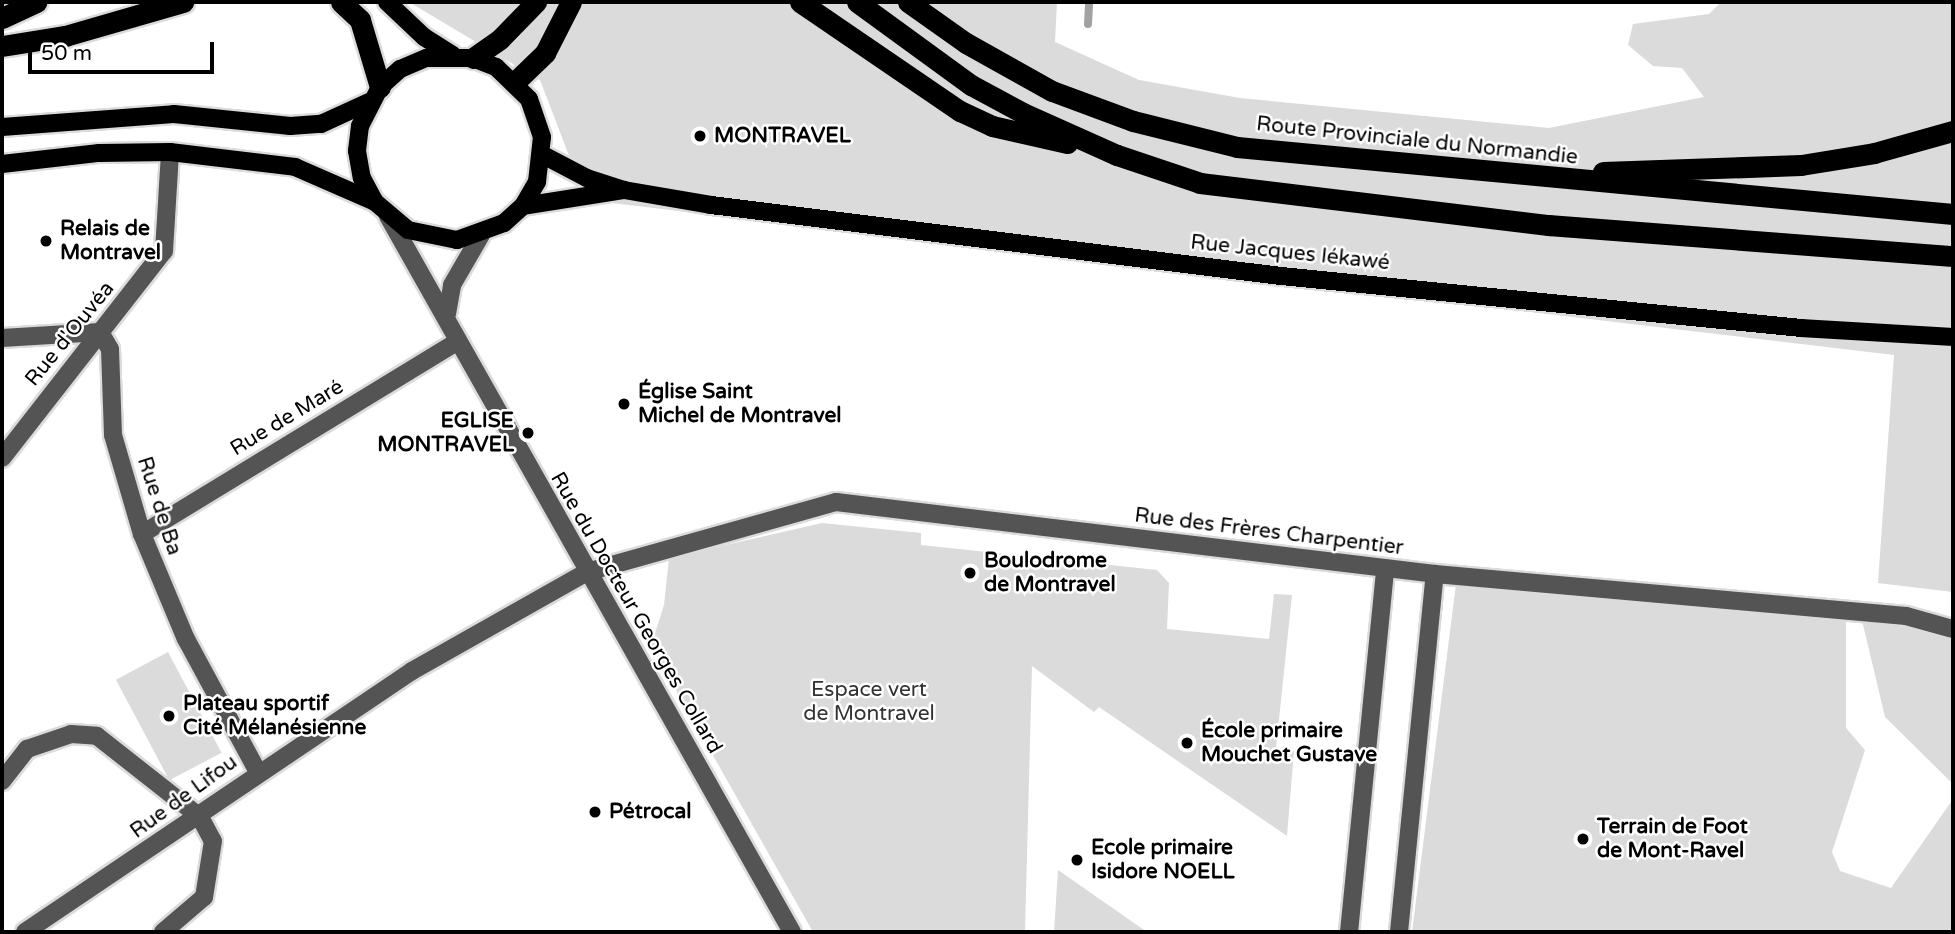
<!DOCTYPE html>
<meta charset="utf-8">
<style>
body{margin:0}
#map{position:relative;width:1955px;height:934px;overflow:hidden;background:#fff;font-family:"Varela Round",sans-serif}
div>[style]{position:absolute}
.green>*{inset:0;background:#dbdbdb;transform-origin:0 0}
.stream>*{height:8px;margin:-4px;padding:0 4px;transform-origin:4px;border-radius:4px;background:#a2a2a2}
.roads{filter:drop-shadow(2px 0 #dbdbdb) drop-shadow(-2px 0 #dbdbdb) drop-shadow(0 2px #dbdbdb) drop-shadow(0 -2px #dbdbdb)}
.minor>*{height:18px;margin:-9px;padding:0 9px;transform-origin:9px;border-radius:9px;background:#545454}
.major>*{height:18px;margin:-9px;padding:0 9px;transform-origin:9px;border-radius:9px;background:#000}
.highway>*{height:21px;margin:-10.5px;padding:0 10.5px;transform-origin:10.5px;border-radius:10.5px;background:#000}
.dots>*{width:19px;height:19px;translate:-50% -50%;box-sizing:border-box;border:4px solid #fff;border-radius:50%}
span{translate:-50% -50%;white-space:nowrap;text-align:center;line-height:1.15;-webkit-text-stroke:5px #fff;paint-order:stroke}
.poi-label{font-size:21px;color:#000;font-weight:700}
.left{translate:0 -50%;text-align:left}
.right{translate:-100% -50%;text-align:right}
.street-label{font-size:21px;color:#000}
.park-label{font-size:21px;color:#323232}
.frame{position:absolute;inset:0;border:4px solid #000;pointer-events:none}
.scale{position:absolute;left:28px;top:42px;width:186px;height:32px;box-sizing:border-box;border:4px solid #000;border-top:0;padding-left:9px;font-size:21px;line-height:24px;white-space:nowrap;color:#000;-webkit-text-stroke:5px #fff;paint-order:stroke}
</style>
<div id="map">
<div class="green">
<div style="clip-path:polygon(409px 2px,1057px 2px,1055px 42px,1139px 80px,1240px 98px,1549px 128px,1704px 97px,1682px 68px,1653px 66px,1628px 45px,1633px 24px,1709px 14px,1721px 2px,1953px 2px,1953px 592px,1878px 583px,1894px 355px,586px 200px,540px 80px)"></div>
<div style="clip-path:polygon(822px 523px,921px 533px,921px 545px,1157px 570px,1169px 583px,1167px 629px,1269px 639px,1274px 594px,1292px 595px,1276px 748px,1294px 751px,1287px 836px,1099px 707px,1094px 712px,1032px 666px,1025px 932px,813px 932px,651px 646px,664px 605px,669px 558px)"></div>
<div style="clip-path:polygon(1457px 576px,1846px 610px,1846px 728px,1865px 750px,1832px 852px,1840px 871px,1891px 888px,1953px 799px,1953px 932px,1412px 932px)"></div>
<div style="clip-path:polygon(1860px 612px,1953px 629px,1953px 784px,1885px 717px)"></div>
<div style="left:168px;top:652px;width:114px;height:59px;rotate:62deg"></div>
<div style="clip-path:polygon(1058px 870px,1147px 932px,1054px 932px)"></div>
</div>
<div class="stream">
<div style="left:1088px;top:24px;width:22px;rotate:-87deg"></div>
</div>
<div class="roads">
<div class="minor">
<div style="left:388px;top:216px;width:822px;rotate:60.57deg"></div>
<div style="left:447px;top:314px;width:29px;rotate:-80deg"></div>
<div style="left:452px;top:285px;width:58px;rotate:-59.9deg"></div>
<div style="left:2px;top:338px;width:98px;rotate:-3.5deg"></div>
<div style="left:100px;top:332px;width:20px;rotate:60deg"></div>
<div style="left:110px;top:349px;width:86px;rotate:88deg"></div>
<div style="left:113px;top:435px;width:103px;rotate:73.7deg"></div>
<div style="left:142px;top:534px;width:114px;rotate:67.3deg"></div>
<div style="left:186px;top:639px;width:151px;rotate:61.6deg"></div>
<div style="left:2px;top:458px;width:263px;rotate:-52deg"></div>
<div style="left:164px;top:251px;width:99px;rotate:-86.5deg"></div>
<div style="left:142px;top:534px;width:369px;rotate:-31.4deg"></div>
<div style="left:2px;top:781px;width:41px;rotate:-52deg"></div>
<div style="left:27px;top:749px;width:46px;rotate:-18.8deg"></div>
<div style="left:71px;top:734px;width:26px;rotate:4deg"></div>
<div style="left:97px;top:736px;width:131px;rotate:38.2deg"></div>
<div style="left:200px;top:817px;width:27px;rotate:62deg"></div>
<div style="left:213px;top:841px;width:57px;rotate:99.1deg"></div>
<div style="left:204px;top:897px;width:54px;rotate:139.5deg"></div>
<div style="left:25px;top:932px;width:467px;rotate:-34deg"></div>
<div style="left:412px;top:671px;width:201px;rotate:-29.5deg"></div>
<div style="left:587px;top:572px;width:259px;rotate:-15.7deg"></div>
<div style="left:836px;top:502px;width:603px;rotate:6.85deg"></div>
<div style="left:1435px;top:574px;width:473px;rotate:5.1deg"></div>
<div style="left:1906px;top:616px;width:49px;rotate:15.5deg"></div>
<div style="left:1349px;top:932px;width:365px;rotate:-84.3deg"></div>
<div style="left:1399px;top:932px;width:360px;rotate:-84.3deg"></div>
</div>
<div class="major">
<div style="left:387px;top:2px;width:51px;rotate:43.4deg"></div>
<div style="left:424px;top:37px;width:34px;rotate:32deg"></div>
<div style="left:2px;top:127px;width:172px;rotate:-4.3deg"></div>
<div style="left:174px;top:114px;width:117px;rotate:5.9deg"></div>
<div style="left:290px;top:126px;width:31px;rotate:-4deg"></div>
<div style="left:321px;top:124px;width:53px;rotate:-24.6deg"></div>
<div style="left:543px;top:155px;width:50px;rotate:27.6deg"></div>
<div style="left:587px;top:178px;width:39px;rotate:18deg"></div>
<div style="left:624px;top:190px;width:88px;rotate:9.8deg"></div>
<div style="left:711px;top:205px;width:574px;rotate:7.1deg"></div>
<div style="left:1281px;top:276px;width:523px;rotate:5.71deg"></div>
<div style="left:1801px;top:328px;width:152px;rotate:3.4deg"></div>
<div style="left:2px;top:164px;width:98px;rotate:-6.5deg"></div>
<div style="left:99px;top:153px;width:71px;rotate:-0.8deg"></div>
<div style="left:170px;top:152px;width:126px;rotate:6.8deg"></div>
<div style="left:295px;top:167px;width:87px;rotate:23.6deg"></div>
<div style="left:375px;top:202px;width:43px;rotate:40.3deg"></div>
<div style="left:408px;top:230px;width:50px;rotate:11.5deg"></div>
<div style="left:457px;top:240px;width:50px;rotate:-19.9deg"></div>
<div style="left:504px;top:223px;width:25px;rotate:-42deg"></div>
<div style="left:523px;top:206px;width:28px;rotate:-60deg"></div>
<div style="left:537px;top:182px;width:45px;rotate:-83.7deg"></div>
<div style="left:542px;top:137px;width:40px;rotate:-108.9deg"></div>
<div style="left:529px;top:99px;width:46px;rotate:-135.9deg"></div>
<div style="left:496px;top:67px;width:25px;rotate:-159deg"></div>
<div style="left:473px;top:58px;width:47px;rotate:180deg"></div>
<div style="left:426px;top:58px;width:28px;rotate:157deg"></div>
<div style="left:400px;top:69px;width:27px;rotate:138deg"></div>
<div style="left:380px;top:87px;width:44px;rotate:117.1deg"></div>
<div style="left:360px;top:126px;width:25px;rotate:97deg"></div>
<div style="left:357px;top:151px;width:27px;rotate:80deg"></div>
<div style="left:362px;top:178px;width:27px;rotate:62deg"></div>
<div style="left:523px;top:206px;width:102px;rotate:-9deg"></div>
</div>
<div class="highway">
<div style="left:341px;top:2px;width:26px;rotate:43deg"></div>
<div style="left:360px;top:20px;width:70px;rotate:73.4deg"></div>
<div style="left:800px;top:2px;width:194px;rotate:34.3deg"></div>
<div style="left:960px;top:111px;width:35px;rotate:25deg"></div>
<div style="left:992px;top:126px;width:77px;rotate:12.8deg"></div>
<div style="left:857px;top:2px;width:141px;rotate:36.1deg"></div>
<div style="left:971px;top:85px;width:59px;rotate:28.3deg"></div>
<div style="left:1023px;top:113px;width:103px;rotate:24.1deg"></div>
<div style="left:1117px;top:155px;width:88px;rotate:18.6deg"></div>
<div style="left:1200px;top:183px;width:351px;rotate:6.9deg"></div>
<div style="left:1548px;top:225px;width:406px;rotate:4.4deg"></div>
<div style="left:908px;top:2px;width:71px;rotate:35.3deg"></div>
<div style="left:966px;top:43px;width:98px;rotate:29.2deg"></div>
<div style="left:1052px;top:91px;width:86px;rotate:20.3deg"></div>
<div style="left:1133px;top:121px;width:107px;rotate:14deg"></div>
<div style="left:1237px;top:147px;width:719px;rotate:5.35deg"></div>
<div style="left:2px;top:18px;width:38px;rotate:-25deg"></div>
<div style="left:2px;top:46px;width:64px;rotate:-9deg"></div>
<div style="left:65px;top:36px;width:123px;rotate:-16.1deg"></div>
<div style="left:473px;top:58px;width:33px;rotate:-35deg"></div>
<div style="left:500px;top:39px;width:52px;rotate:-45.8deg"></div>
<div style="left:515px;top:82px;width:42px;rotate:-44deg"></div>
<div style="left:545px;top:53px;width:57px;rotate:-63deg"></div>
<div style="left:1603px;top:172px;width:198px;rotate:-2deg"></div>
<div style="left:1801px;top:165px;width:74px;rotate:-9.3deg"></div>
<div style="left:1874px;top:153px;width:82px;rotate:-15.6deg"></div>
</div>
</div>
<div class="dots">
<div style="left:700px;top:136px;background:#000"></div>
<div style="left:46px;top:241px;background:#000"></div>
<div style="left:624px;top:404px;background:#000"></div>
<div style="left:528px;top:433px;background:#000"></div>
<div style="left:970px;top:573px;background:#000"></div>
<div style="left:169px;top:716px;background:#000"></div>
<div style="left:1187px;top:743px;background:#000"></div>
<div style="left:595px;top:812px;background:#000"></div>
<div style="left:1583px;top:839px;background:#000"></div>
<div style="left:1077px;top:860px;background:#000"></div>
</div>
<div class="poi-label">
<span class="left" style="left:714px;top:136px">MONTRAVEL</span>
<span class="left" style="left:60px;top:241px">Relais de<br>Montravel</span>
<span class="left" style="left:638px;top:404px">Église Saint<br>Michel de Montravel</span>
<span class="right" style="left:514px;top:433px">EGLISE<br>MONTRAVEL</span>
<span class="left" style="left:984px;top:573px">Boulodrome<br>de Montravel</span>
<span class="left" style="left:183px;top:716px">Plateau sportif<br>Cité Mélanésienne</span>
<span class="left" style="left:1201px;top:743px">École primaire<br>Mouchet Gustave</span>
<span class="left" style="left:609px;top:812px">Pétrocal</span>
<span class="left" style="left:1597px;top:839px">Terrain de Foot<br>de Mont-Ravel</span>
<span class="left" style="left:1091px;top:860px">Ecole primaire<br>Isidore NOELL</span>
</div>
<div class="street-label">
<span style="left:1417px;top:141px;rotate:6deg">Route Provinciale du Normandie</span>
<span style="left:1290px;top:253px;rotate:6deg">Rue Jacques Iékawé</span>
<span style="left:70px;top:334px;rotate:-51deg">Rue d'Ouvéa</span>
<span style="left:287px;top:418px;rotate:-31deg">Rue de Maré</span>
<span style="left:159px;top:506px;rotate:72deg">Rue de Ba</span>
<span style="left:1269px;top:532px;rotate:7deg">Rue des Frères Charpentier</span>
<span style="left:636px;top:613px;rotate:60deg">Rue du Docteur Georges Collard</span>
<span style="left:184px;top:797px;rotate:-36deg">Rue de Lifou</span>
</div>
<div class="park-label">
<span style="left:869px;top:702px">Espace vert<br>de Montravel</span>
</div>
<div class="frame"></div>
<div class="scale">50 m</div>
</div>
